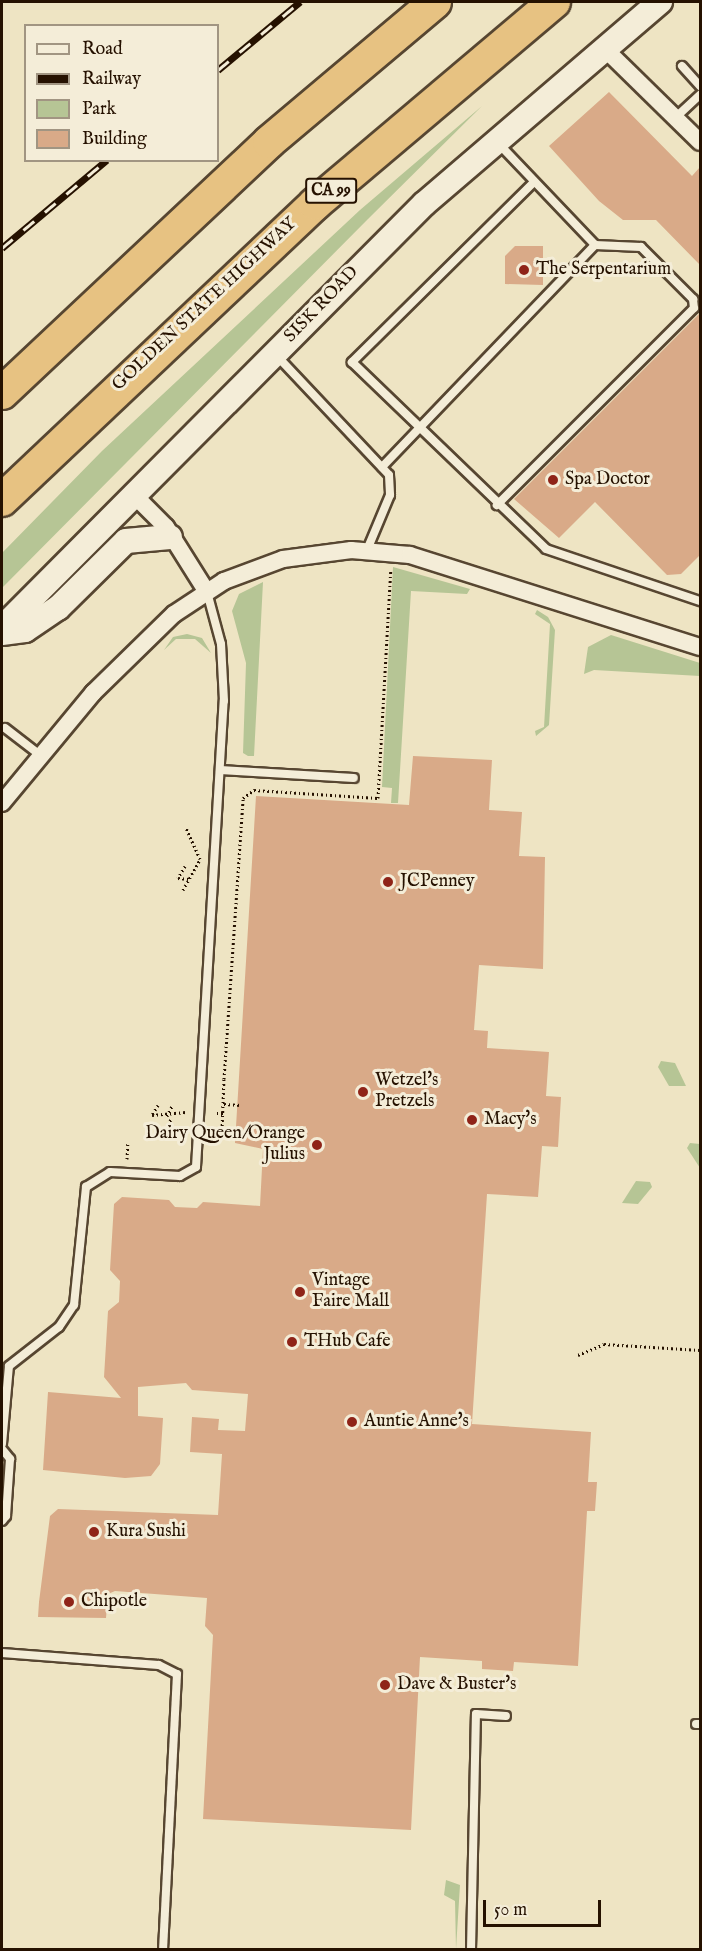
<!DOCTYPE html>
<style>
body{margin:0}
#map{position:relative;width:702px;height:1951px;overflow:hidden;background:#eee4c3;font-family:"IM FELL English",serif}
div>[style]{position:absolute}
.green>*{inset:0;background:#b6c595}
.building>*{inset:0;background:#d9aa88}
.path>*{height:3px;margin-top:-1.5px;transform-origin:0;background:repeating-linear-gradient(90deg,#251100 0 1.5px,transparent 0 4.5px)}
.roads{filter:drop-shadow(2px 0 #574631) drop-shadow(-2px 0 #574631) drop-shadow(0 2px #574631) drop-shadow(0 -2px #574631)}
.service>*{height:8px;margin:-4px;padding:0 4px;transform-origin:4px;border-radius:4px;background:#f4edd8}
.minor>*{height:16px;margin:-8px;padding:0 8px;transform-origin:8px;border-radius:8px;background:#f4edd8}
.secondary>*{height:24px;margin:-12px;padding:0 12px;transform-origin:12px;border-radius:12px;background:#f4edd8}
.motorway>*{height:32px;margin:-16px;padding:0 16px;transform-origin:16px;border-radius:16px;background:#e7c282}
.rail>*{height:7px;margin-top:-3.5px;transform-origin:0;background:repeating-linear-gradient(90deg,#f4edd8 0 14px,#251100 0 28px);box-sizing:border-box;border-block:2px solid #251100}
.dots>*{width:16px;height:16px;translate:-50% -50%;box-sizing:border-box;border:3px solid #f4edd8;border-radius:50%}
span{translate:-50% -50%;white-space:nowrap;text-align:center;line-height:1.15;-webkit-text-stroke:6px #f4edd8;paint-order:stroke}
.shield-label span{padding:2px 4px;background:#f4edd8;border:2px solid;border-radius:4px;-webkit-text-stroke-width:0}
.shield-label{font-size:16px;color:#251100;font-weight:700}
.poi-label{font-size:18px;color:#251100}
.left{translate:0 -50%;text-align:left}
.right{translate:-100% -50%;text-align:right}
.street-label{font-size:18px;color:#251100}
.frame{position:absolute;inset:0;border:3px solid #251100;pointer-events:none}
.legend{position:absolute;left:24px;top:24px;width:195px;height:138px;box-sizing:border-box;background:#f4edd8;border:2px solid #a19582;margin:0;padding:8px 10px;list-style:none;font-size:18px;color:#251100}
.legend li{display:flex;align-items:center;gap:12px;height:30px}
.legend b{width:30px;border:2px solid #a19582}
.scale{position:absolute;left:483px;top:1900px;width:118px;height:27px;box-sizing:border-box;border:3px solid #251100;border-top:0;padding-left:8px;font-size:18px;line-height:21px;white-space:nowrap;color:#251100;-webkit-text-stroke:4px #f4edd8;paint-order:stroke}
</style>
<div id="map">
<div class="green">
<div style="clip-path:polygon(482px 106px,368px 219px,2px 588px,2px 553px,102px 451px,360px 210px)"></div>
<div style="clip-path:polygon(393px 567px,470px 589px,467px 594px,411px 591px,398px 803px,391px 803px,392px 788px,382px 787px)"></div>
<div style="clip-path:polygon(263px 582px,254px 756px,248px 756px,243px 753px,246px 663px,232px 611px,239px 594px)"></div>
<div style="clip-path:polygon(537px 610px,548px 617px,555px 630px,549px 725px,536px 736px,535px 731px,544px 727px,550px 624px,535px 614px)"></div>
<div style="clip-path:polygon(187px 634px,202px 638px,211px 653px,195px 639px,176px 639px,164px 650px,173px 637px)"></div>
<div style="clip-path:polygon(611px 635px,700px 663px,700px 676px,594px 670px,584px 674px,588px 647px)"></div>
<div style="clip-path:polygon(661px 1061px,675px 1063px,686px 1086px,669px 1086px,658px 1067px)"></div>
<div style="clip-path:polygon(690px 1143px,700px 1144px,700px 1168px,687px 1148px)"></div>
<div style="clip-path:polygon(636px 1181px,650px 1182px,652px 1187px,638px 1204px,622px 1203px)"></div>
<div style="clip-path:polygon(446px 1880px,460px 1885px,456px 1949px,455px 1901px,444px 1895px)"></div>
</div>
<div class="building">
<div style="clip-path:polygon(609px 92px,692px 176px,700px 167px,700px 265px,656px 220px,623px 220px,599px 201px,549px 146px)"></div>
<div style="clip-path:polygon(515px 246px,543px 246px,543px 285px,505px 284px,505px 256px)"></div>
<div style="clip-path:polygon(700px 313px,700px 555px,681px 574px,667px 575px,595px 502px,559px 538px,514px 499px)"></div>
<div style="clip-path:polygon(413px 756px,492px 760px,489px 810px,522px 812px,519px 856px,545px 857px,543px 969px,479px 965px,474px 1030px,488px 1031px,487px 1048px,549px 1052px,546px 1096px,561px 1097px,558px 1147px,542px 1146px,538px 1197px,487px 1194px,472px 1424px,591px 1432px,588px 1482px,597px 1482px,595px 1511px,587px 1511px,578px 1666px,514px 1662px,513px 1671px,482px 1669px,482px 1661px,420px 1657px,411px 1830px,203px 1819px,213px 1635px,205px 1626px,207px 1598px,115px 1591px,108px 1594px,106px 1618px,38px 1617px,39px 1602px,50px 1516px,58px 1509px,218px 1515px,222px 1454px,190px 1452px,192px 1417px,219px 1419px,218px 1430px,245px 1431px,248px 1394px,192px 1390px,186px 1383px,138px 1387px,138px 1416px,163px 1418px,160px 1464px,151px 1476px,125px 1478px,43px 1470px,48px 1392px,121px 1398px,104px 1377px,108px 1311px,119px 1302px,120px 1281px,110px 1270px,114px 1204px,122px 1197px,169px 1200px,175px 1207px,197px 1208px,203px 1202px,260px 1206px,263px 1149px,235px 1143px,256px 796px,409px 805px)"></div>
</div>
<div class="path">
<div style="left:185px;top:866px;width:14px;rotate:120deg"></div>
<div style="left:178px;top:878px;width:11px;rotate:5deg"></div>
<div style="left:183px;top:890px;width:35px;rotate:-61deg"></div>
<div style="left:200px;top:859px;width:35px;rotate:-114deg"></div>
<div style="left:224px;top:1104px;width:17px;rotate:3deg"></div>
<div style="left:158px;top:1105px;width:12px;rotate:121deg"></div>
<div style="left:152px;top:1115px;width:34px;rotate:-5deg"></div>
<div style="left:217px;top:1113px;width:6px"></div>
<div style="left:167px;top:1116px;width:11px;rotate:-63deg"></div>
<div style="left:166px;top:1129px;width:13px;rotate:-63deg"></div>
<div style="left:227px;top:1137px;width:9px;rotate:-126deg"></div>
<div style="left:222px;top:1130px;width:51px;rotate:-87.8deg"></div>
<div style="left:224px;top:1079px;width:282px;rotate:-86.1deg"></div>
<div style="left:243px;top:798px;width:14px;rotate:-36deg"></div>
<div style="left:254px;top:790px;width:124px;rotate:3.7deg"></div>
<div style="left:378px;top:798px;width:229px;rotate:-86.8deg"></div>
<div style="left:127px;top:1159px;width:17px;rotate:-87deg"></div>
<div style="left:578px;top:1355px;width:28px;rotate:-23deg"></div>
<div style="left:604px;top:1344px;width:96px;rotate:3.6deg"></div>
</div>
<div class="roads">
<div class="service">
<div style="left:682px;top:66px;width:27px;rotate:48deg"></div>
<div style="left:675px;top:118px;width:34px;rotate:-43deg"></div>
<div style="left:498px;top:143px;width:141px;rotate:46.4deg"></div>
<div style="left:533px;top:183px;width:255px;rotate:135.3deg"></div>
<div style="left:352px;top:362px;width:269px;rotate:43.9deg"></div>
<div style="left:546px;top:549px;width:163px;rotate:18.7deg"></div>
<div style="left:277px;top:356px;width:163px;rotate:46.7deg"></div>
<div style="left:389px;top:475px;width:20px;rotate:87deg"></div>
<div style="left:390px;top:495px;width:60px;rotate:112.7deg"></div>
<div style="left:382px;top:467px;width:308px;rotate:-46.2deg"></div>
<div style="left:595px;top:245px;width:46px;rotate:2.5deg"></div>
<div style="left:641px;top:247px;width:74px;rotate:45deg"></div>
<div style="left:693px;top:299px;width:9px;rotate:84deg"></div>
<div style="left:694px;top:308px;width:279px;rotate:135deg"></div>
<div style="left:5px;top:728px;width:44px;rotate:37.6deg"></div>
<div style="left:220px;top:770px;width:134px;rotate:3.4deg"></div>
<div style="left:2px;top:1444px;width:78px;rotate:-84.9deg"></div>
<div style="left:9px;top:1366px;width:63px;rotate:-38deg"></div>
<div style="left:59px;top:1327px;width:27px;rotate:-56deg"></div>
<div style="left:74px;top:1305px;width:119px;rotate:-84.2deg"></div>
<div style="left:86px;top:1187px;width:28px;rotate:-32deg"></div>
<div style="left:110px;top:1172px;width:70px;rotate:3.3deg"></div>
<div style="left:180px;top:1176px;width:18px;rotate:-29deg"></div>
<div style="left:196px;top:1167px;width:467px;rotate:-86.6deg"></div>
<div style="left:224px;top:701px;width:57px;rotate:-93deg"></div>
<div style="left:221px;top:644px;width:54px;rotate:-105.1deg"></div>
<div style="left:2px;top:1449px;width:13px;rotate:51deg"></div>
<div style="left:10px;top:1459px;width:57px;rotate:94deg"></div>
<div style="left:6px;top:1516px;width:6px;rotate:129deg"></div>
<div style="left:2px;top:1653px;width:157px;rotate:4.4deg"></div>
<div style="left:159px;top:1665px;width:20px;rotate:27deg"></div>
<div style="left:177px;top:1674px;width:276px;rotate:92.9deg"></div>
<div style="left:696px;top:1724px;width:4px"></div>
<div style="left:471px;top:1950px;width:236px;rotate:-88.8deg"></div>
<div style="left:476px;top:1714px;width:30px;rotate:4deg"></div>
</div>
<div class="minor">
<div style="left:604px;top:48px;width:134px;rotate:44.4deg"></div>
<div style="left:134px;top:495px;width:45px;rotate:45deg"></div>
<div style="left:166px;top:527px;width:77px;rotate:57.8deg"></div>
<div style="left:2px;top:803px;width:143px;rotate:-50.4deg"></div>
<div style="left:93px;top:693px;width:113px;rotate:-44.3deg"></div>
<div style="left:174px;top:614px;width:60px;rotate:-33.4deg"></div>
<div style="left:224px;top:581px;width:63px;rotate:-20.4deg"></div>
<div style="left:283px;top:559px;width:69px;rotate:-7.5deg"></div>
<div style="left:351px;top:550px;width:59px;rotate:4.8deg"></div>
<div style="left:410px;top:555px;width:304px;rotate:17.6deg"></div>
</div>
<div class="secondary">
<div style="left:2px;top:628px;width:598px;rotate:-45.14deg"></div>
<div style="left:424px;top:204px;width:311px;rotate:-40.6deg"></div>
<div style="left:2px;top:633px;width:23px;rotate:-7deg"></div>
<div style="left:25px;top:630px;width:40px;rotate:-34deg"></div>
<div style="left:58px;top:608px;width:95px;rotate:-44.6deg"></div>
<div style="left:126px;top:541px;width:44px;rotate:-5.2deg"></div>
</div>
<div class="motorway">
<div style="left:2px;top:393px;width:366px;rotate:-43.2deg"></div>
<div style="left:269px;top:142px;width:217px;rotate:-40.1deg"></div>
<div style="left:2px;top:500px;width:431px;rotate:-43.4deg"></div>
<div style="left:315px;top:204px;width:313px;rotate:-40.2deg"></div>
</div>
</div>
<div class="rail">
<div style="left:218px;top:70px;width:107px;rotate:-39.7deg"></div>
<div style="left:2px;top:248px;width:137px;rotate:-40deg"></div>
</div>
<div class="dots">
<div style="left:524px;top:270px;background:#8f2418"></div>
<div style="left:553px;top:480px;background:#8f2418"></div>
<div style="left:388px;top:882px;background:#8f2418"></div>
<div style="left:363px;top:1092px;background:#8f2418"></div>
<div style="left:472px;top:1120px;background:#8f2418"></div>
<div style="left:317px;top:1145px;background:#8f2418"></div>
<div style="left:300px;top:1292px;background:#8f2418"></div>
<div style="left:292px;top:1342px;background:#8f2418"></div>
<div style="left:352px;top:1422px;background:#8f2418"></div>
<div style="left:94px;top:1532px;background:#8f2418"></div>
<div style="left:69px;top:1602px;background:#8f2418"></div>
<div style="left:385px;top:1685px;background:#8f2418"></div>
</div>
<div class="shield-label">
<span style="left:331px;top:191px">CA 99</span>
</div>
<div class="poi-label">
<span class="left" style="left:536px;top:270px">The Serpentarium</span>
<span class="left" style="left:565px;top:480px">Spa Doctor</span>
<span class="left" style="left:400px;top:882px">JCPenney</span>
<span class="left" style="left:375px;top:1092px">Wetzel's<br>Pretzels</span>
<span class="left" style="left:484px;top:1120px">Macy's</span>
<span class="right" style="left:305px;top:1145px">Dairy Queen/Orange<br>Julius</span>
<span class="left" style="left:312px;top:1292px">Vintage<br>Faire Mall</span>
<span class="left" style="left:304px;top:1342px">THub Cafe</span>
<span class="left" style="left:364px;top:1422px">Auntie Anne's</span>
<span class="left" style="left:106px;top:1532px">Kura Sushi</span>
<span class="left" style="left:81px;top:1602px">Chipotle</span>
<span class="left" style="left:397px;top:1685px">Dave &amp; Buster's</span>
</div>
<div class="street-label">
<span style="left:205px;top:305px;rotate:-43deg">GOLDEN STATE HIGHWAY</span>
<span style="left:322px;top:305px;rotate:-46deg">SISK ROAD</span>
</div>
<div class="frame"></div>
<ul class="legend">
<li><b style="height:8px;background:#f4edd8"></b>Road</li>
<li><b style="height:8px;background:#251100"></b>Railway</li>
<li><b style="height:16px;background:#b6c595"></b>Park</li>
<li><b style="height:16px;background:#d9aa88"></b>Building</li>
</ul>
<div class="scale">50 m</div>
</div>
